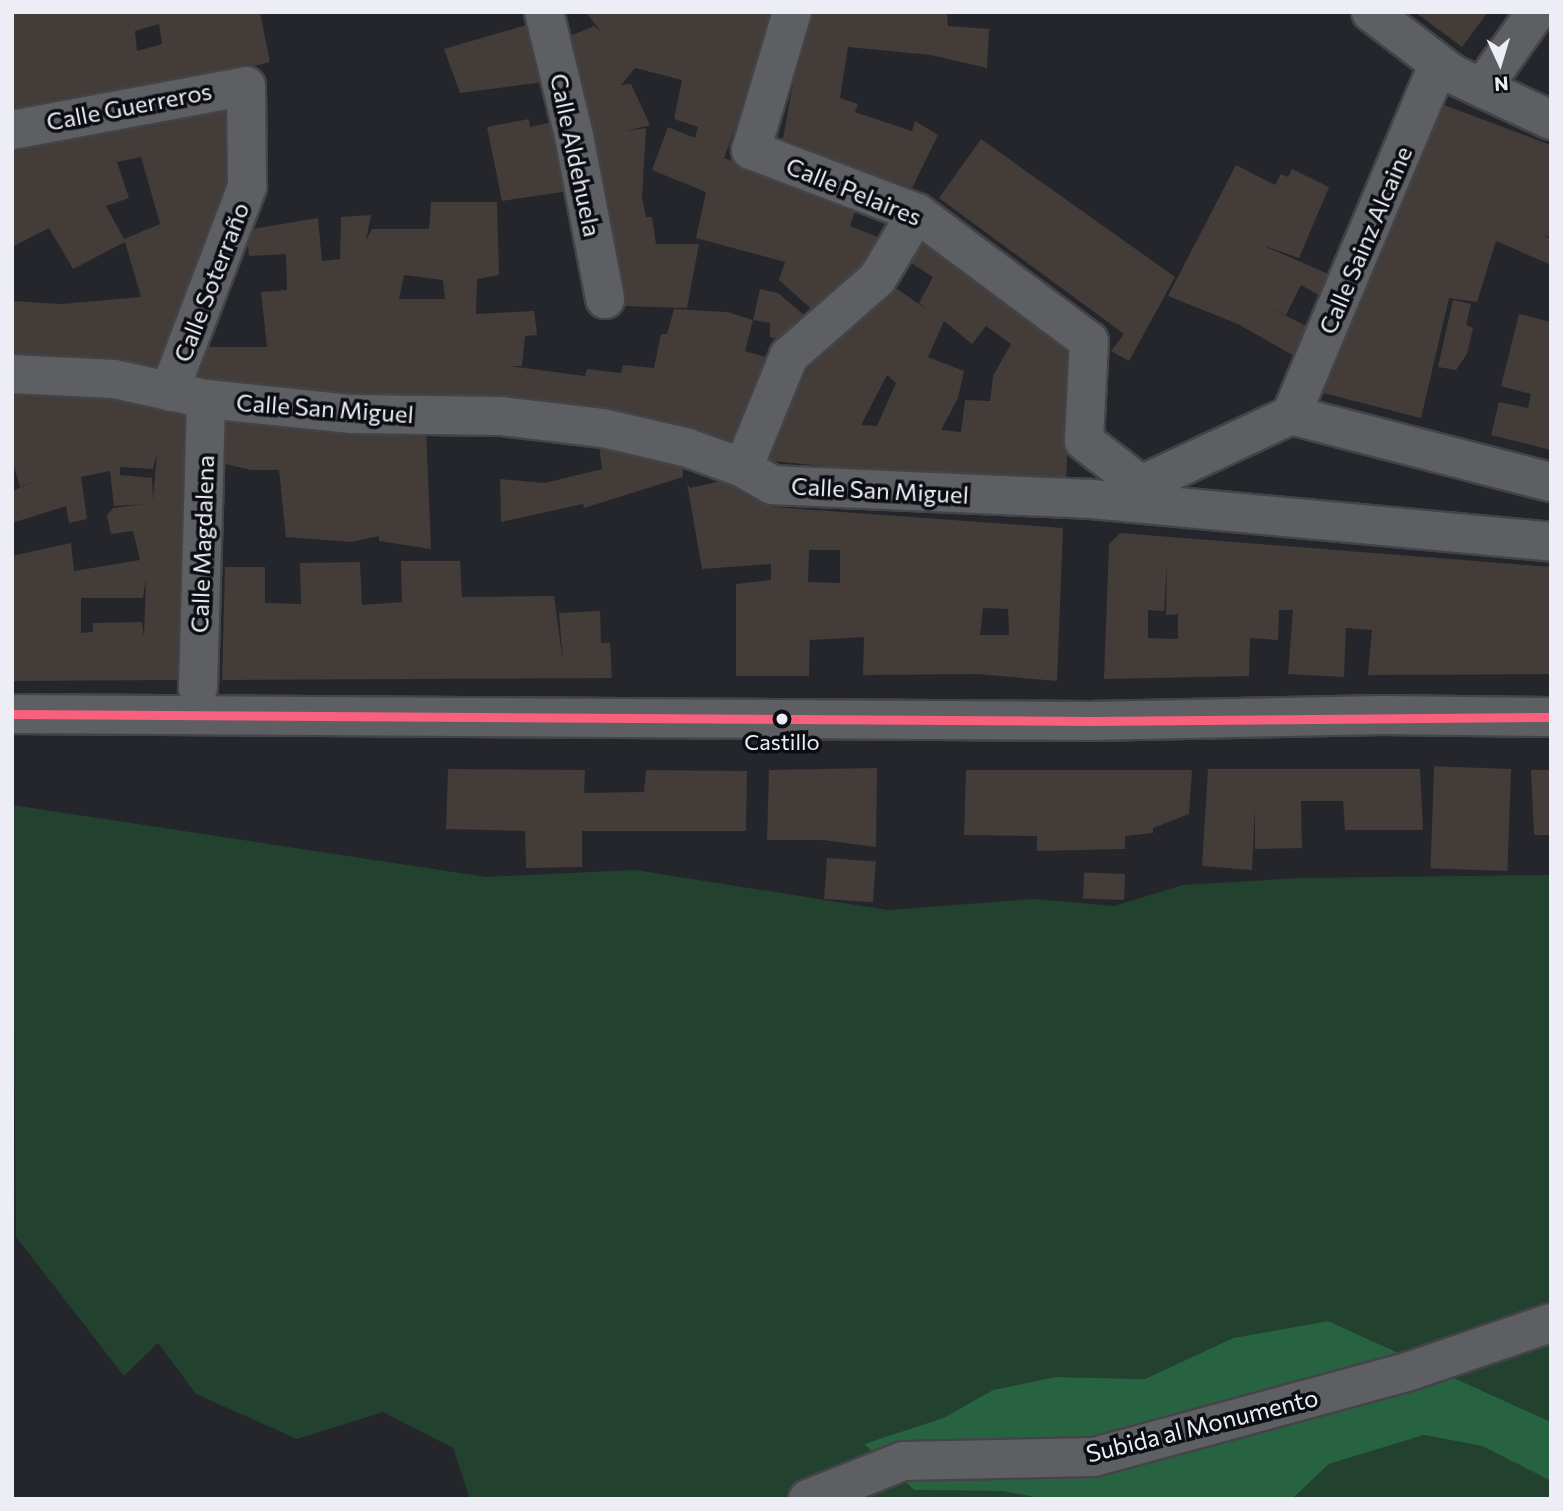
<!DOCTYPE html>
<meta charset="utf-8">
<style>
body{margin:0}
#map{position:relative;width:1563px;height:1511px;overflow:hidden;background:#25262b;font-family:Commissioner,sans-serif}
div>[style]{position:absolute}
.green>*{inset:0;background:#22422f}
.forest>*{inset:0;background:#276341}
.building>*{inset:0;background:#433c38;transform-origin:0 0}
.roads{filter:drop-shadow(2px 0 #434448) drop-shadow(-2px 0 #434448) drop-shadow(0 2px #434448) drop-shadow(0 -2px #434448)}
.minor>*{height:38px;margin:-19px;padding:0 19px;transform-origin:19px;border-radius:19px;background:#5e5f63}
.bus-1>*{height:9px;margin:-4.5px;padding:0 4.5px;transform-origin:4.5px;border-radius:4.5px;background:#f8607d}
.dots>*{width:19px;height:19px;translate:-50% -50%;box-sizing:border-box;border:4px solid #0c0d12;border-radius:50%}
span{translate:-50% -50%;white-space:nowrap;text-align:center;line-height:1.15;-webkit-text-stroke:7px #0c0d12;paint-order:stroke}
.bus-label{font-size:22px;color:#edeef5}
.street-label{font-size:24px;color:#edeef5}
.frame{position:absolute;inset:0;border:14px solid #edeef5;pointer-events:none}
.north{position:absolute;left:1465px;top:28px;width:70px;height:70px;-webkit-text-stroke:5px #0c0d12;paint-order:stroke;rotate:176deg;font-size:19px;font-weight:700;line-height:28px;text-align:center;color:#edeef5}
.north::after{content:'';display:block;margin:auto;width:24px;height:32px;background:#edeef5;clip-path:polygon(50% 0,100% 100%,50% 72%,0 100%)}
</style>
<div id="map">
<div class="green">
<div style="clip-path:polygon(12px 805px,486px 877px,635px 870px,888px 910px,1035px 899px,1114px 906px,1183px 885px,1301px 878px,1551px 875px,1551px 1422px,1328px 1321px,1233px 1338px,1145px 1379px,1055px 1377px,993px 1390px,943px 1418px,864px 1444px,914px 1490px,1002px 1491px,1045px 1499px,470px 1499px,453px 1448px,383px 1412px,297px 1439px,196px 1394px,158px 1343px,124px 1376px,16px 1237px)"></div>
<div style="clip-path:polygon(1424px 1435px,1482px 1446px,1551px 1481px,1551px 1499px,1292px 1499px,1329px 1464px)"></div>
</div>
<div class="forest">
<div style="clip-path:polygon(1328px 1321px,1551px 1422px,1551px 1481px,1482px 1446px,1424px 1435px,1329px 1464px,1292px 1499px,1045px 1499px,1002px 1491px,914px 1490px,864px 1444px,943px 1418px,993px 1390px,1055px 1377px,1145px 1379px,1233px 1338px)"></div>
</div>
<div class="building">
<div style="clip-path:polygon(evenodd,12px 12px,260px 12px,270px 62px,169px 88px,12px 115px,12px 12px,159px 24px,162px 44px,137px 51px,135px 31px,159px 24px)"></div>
<div style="clip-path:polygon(586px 12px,780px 12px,724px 158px,857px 206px,850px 226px,885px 240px,871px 273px,818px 315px,779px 280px,785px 262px,696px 238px,706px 192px,652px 170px,668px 127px,695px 138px,698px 127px,674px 119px,682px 80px,635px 68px,621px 85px,631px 84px,650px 125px,626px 131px,646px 128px,642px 198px,646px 217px,652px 217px,656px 244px,699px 244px,687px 308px,622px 306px,558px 41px,594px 26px,601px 32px)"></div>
<div style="clip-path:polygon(806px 12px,947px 12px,948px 26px,989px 29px,987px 68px,931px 55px,848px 47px,840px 98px,858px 104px,855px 112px,912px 131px,915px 121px,938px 135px,912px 188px,782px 144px)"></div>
<div style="clip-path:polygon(1415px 12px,1488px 12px,1462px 47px)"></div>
<div style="clip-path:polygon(537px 22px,551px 81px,460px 93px,444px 49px)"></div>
<div style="clip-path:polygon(1439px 103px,1551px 145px,1551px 237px,1543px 235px,1551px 239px,1551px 265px,1496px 241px,1477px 302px,1449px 298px,1421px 418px,1319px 392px)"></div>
<div style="clip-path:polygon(evenodd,231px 104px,234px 176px,165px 375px,12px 363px,12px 301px,61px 304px,141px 297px,125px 242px,73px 269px,49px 228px,12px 247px,12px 144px,231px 104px,141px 157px,160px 224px,124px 239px,106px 206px,129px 198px,117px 162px,141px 157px)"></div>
<div style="clip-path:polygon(529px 119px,530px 127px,561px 120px,576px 190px,502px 201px,487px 127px)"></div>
<div style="clip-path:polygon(981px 139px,1175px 277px,1129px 361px,1111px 351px,1124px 334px,939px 198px)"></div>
<div style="clip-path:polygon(1236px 165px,1275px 185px,1281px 174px,1288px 177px,1292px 169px,1329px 187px,1299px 258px,1262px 245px,1335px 277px,1324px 298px,1301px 285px,1286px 315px,1269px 307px,1310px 328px,1294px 356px,1238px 324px,1168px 296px)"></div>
<div style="clip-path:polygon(evenodd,431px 202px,497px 202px,499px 275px,477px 279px,476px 314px,534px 311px,537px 335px,525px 336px,522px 366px,509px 366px,585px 376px,587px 369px,621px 373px,623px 365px,654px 368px,661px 334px,667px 334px,674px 309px,727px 312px,753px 320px,760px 289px,778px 293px,811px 321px,788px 342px,770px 337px,770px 323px,753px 320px,745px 351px,769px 358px,745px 450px,193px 383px,200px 347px,267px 347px,261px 292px,287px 290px,286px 254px,249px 256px,246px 230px,318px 218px,322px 261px,340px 259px,341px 217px,371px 215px,366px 240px,372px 229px,429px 229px,431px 202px,404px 275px,443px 280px,445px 299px,399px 299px,404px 275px)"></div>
<div style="clip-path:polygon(evenodd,920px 229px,1072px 347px,1066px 480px,885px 472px,761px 460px,807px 370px,888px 283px,928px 310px,919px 303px,933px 277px,903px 258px,920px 229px,944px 321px,972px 344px,986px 326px,1011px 344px,993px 376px,990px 401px,965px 400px,961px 432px,941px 430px,958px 398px,964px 371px,928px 357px,944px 321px,920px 229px,887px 375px,896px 383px,877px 426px,861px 425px,887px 375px)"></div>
<div style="clip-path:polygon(1453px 300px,1471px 304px,1466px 325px,1473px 328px,1467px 354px,1456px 370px,1438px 367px)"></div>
<div style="clip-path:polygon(1519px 314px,1551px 322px,1551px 450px,1491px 435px,1499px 402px,1528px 408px,1531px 394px,1501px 386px)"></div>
<div style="clip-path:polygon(evenodd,104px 388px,196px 414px,178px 680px,12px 681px,12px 556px,71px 543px,74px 571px,140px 560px,133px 531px,111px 534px,107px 515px,113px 508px,144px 504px,114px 506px,110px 471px,81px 477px,87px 519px,69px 523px,66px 506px,12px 523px,12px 491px,34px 482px,20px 487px,13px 463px,12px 389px,104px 388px,157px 453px,153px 500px,152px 478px,120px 475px,120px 467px,153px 469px,157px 453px,104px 388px,146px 578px,144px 637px,142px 622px,93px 623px,93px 632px,81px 633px,81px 598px,143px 598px,146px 578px)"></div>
<div style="clip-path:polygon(227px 416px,426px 429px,431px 549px,379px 541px,379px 536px,352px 542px,286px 537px,279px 470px,251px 470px,217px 462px)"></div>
<div style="clip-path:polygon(598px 439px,683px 454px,683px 477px,584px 508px,583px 504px,501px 522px,500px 479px,545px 483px,602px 469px)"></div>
<div style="clip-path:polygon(evenodd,730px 479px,773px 507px,1063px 528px,1057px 681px,977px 674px,863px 675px,864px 637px,810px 640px,810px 633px,809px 676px,736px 676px,736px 584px,771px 580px,771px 564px,702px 569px,687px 483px,690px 488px,730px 479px,809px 550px,840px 550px,840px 583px,808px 582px,809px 550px,730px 479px,983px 608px,1008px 609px,1009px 635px,980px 635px,983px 608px)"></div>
<div style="clip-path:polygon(evenodd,1120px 533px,1551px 567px,1551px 674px,1368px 675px,1372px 630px,1346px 628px,1344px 677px,1288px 674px,1293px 610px,1279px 610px,1278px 640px,1250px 638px,1249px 676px,1104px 679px,1109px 544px,1120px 533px,1167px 562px,1166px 615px,1178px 614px,1178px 639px,1148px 638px,1148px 610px,1164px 611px,1167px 562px)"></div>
<div style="clip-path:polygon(401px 561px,460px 561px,462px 597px,554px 596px,563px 662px,559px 613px,600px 611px,601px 643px,610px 643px,612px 678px,222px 680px,225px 567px,265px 567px,265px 603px,301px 604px,300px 563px,360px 562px,362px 605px,402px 602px)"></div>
<div style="clip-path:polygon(877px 768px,876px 847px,823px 840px,767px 840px,769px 770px)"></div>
<div style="clip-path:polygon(448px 769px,585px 770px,584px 793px,644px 792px,646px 770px,747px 771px,746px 831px,582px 831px,582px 867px,526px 868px,525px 831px,446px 829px)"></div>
<div style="clip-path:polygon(1208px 769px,1420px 769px,1423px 830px,1345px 830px,1343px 801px,1301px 801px,1302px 848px,1255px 849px,1255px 807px,1252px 870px,1202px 866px)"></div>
<div style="left:1511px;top:769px;width:102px;height:77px;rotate:92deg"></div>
<div style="clip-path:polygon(966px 770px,1192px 770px,1189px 814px,1153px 828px,1153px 833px,1125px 836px,1125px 849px,1037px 851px,1037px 836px,964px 835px)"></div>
<div style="clip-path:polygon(1531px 770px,1551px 770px,1551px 835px,1534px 835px)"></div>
<div style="left:827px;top:858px;width:49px;height:41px;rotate:4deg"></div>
<div style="left:1125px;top:874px;width:26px;height:41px;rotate:92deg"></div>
</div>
<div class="roads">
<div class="minor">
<div style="left:544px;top:12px;width:128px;rotate:76.4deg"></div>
<div style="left:574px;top:136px;width:166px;rotate:79.2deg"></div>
<div style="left:792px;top:12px;width:144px;rotate:106.5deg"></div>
<div style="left:751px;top:150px;width:178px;rotate:20.8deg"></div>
<div style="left:917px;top:213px;width:214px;rotate:36.7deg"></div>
<div style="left:1089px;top:341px;width:100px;rotate:92.9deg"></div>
<div style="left:1084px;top:441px;width:72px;rotate:37.7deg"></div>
<div style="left:1141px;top:485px;width:166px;rotate:-25deg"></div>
<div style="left:1291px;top:415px;width:268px;rotate:14.5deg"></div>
<div style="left:1371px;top:12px;width:102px;rotate:37.4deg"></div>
<div style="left:1452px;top:74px;width:109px;rotate:24.9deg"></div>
<div style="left:1482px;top:88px;width:93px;rotate:-54.6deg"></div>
<div style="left:12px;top:130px;width:238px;rotate:-10.6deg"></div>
<div style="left:246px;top:86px;width:101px;rotate:89.4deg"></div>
<div style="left:247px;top:187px;width:219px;rotate:110.8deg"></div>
<div style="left:12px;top:374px;width:102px;rotate:2.8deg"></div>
<div style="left:114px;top:379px;width:94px;rotate:12.3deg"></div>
<div style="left:206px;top:399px;width:147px;rotate:5.9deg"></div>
<div style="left:352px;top:414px;width:150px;rotate:0.8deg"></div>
<div style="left:502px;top:416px;width:102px;rotate:6.8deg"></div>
<div style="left:603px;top:428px;width:87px;rotate:13.2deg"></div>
<div style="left:688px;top:448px;width:59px;rotate:20deg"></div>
<div style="left:743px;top:468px;width:34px;rotate:30deg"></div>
<div style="left:773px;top:485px;width:318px;rotate:2.5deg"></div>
<div style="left:1091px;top:499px;width:462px;rotate:5.3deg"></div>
<div style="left:1291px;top:415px;width:380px;rotate:-67.2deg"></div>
<div style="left:743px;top:468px;width:121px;rotate:-67.7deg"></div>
<div style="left:789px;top:356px;width:117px;rotate:-41.2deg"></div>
<div style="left:877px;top:279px;width:77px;rotate:-58.8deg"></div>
<div style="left:198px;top:688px;width:289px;rotate:-88.4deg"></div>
<div style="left:12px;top:714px;width:1078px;rotate:0.37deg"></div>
<div style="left:1090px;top:721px;width:292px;rotate:-1.2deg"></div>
<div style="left:1382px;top:715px;width:169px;rotate:0.7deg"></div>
<div style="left:808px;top:1499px;width:102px;rotate:-21.8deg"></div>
<div style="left:903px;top:1461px;width:191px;rotate:-1.2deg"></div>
<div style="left:1094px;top:1457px;width:327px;rotate:-15.2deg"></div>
<div style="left:1410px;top:1371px;width:149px;rotate:-18.8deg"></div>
</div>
</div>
<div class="bus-1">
<div style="left:12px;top:714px;width:1078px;rotate:0.37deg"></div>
<div style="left:1090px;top:721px;width:461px;rotate:-0.5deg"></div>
</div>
<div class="dots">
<div style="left:782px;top:719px;background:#edeef5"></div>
</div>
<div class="bus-label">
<span style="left:782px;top:742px">Castillo</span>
</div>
<div class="street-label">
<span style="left:129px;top:106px;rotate:-11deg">Calle Guerreros</span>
<span style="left:576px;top:155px;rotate:78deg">Calle Aldehuela</span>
<span style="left:854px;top:191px;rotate:22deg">Calle Pelaires</span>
<span style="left:1365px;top:240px;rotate:-67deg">Calle Sainz Alcaine</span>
<span style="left:211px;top:282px;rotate:-69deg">Calle Soterraño</span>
<span style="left:325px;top:408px;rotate:4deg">Calle San Miguel</span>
<span style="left:880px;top:490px;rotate:3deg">Calle San Miguel</span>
<span style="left:202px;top:544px;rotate:-88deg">Calle Magdalena</span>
<span style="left:1202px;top:1425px;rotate:-14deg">Subida al Monumento</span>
</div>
<div class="frame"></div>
<div class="north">N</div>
</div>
